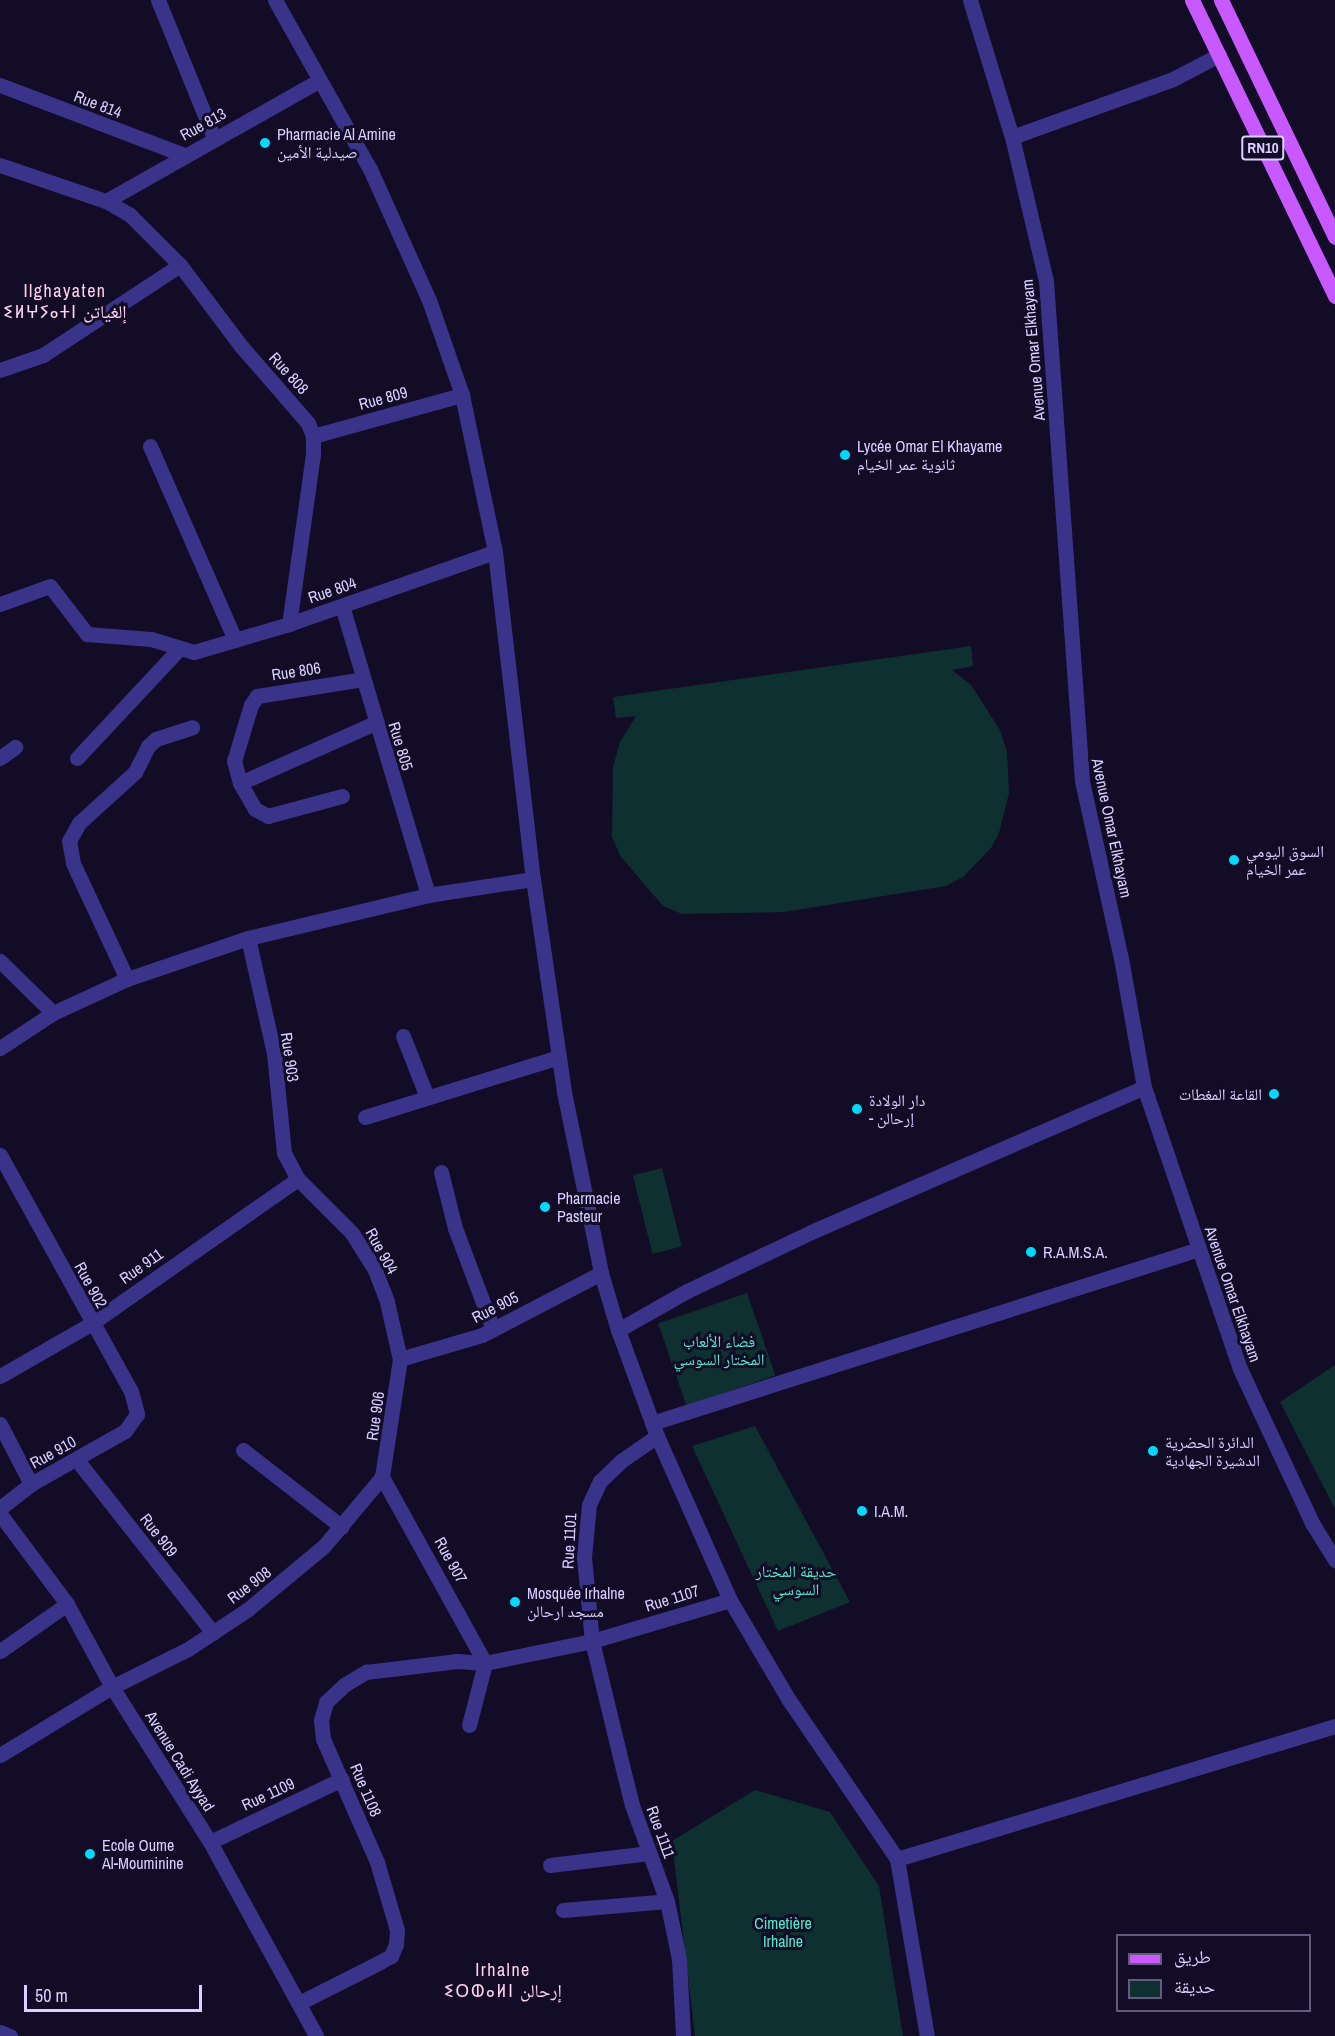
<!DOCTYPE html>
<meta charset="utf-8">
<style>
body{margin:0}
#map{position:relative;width:1335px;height:2036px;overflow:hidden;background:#120c26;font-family:"Archivo Narrow","Noto Naskh Arabic","Noto Sans Tifinagh",sans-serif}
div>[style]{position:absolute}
.green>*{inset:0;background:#0f3031;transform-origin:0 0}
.minor>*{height:15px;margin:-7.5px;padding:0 7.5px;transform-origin:7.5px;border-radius:7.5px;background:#3a338a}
.primary>*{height:15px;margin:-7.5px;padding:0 7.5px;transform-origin:7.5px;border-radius:7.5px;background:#c858ff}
.dots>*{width:16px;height:16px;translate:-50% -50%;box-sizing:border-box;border:3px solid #120c26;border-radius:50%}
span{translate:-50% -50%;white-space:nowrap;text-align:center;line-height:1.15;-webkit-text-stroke:6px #120c26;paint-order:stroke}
.shield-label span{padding:2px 4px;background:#120c26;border:2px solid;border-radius:4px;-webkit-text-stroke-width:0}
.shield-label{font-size:15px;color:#d9d1ff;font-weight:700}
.street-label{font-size:16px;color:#d9d1ff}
.poi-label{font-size:16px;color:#d9d1ff}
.left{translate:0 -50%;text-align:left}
.right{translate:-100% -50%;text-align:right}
.park-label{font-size:16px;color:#51ebcc}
.neighbourhood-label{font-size:18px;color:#ffd3ed;letter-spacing:1.5px}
.legend{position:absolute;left:1116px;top:1934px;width:195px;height:78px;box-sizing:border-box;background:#120c26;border:2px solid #625b7d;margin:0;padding:8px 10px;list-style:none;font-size:18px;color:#d9d1ff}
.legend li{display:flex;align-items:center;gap:12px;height:30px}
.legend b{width:30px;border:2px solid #625b7d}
.scale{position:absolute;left:24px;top:1985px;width:178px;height:27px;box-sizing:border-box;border:3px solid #d9d1ff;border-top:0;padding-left:8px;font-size:18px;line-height:21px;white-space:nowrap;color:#d9d1ff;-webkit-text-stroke:4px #120c26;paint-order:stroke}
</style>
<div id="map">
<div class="green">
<div style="clip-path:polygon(971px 646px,973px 666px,952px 670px,971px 685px,1000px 730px,1007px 752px,1009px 793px,999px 833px,991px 848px,963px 877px,946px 886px,784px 912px,682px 914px,663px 906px,621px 857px,612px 837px,613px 767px,620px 742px,636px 716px,616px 718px,613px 697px)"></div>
<div style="left:662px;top:1168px;width:81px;height:30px;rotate:76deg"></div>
<div style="left:747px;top:1293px;width:87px;height:94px;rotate:71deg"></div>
<div style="clip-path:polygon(1335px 1365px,1335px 1509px,1280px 1402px)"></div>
<div style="clip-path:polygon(755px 1426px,850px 1602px,778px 1631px,692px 1446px)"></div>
<div style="clip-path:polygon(755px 1790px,830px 1812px,879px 1886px,903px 2036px,695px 2036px,672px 1841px)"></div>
</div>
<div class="minor">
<div style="left:158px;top:0;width:149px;rotate:67.9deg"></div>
<div style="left:275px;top:0;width:194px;rotate:60.7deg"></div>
<div style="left:370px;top:169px;width:144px;rotate:65.8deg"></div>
<div style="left:429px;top:300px;width:101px;rotate:70.8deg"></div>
<div style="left:462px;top:395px;width:160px;rotate:78.1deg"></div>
<div style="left:495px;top:552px;width:329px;rotate:83.4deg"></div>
<div style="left:533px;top:879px;width:215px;rotate:81.7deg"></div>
<div style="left:564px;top:1092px;width:185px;rotate:78.4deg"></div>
<div style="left:601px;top:1273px;width:59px;rotate:73.4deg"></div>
<div style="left:618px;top:1330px;width:113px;rotate:69.8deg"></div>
<div style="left:657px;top:1436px;width:180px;rotate:66deg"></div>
<div style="left:730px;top:1600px;width:116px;rotate:59.5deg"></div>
<div style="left:789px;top:1700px;width:192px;rotate:55.8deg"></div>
<div style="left:897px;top:1859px;width:180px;rotate:80.4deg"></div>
<div style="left:970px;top:0;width:143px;rotate:73deg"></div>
<div style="left:1012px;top:137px;width:148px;rotate:76.7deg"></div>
<div style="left:1046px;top:281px;width:501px;rotate:85.88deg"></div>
<div style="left:1082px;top:781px;width:181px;rotate:77.6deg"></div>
<div style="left:1121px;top:958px;width:131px;rotate:79.9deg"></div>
<div style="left:1144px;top:1087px;width:298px;rotate:71.2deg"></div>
<div style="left:1240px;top:1369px;width:170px;rotate:64.9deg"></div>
<div style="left:1312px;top:1523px;width:44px;rotate:58.1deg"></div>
<div style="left:0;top:85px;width:197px;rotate:20.8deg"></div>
<div style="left:1012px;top:137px;width:171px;rotate:-19.8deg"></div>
<div style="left:1173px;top:79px;width:52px;rotate:-27.6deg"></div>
<div style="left:0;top:165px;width:112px;rotate:18.8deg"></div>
<div style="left:106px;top:201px;width:28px;rotate:30deg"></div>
<div style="left:130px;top:215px;width:71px;rotate:45deg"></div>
<div style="left:180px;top:265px;width:101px;rotate:53deg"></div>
<div style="left:241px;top:346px;width:102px;rotate:49deg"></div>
<div style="left:308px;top:423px;width:14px;rotate:69deg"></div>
<div style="left:313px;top:436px;width:18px;rotate:90deg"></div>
<div style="left:313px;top:454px;width:172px;rotate:98deg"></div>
<div style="left:106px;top:201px;width:244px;rotate:-29.5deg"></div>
<div style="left:0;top:370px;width:46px;rotate:-19.2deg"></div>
<div style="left:43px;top:355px;width:164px;rotate:-33.3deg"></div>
<div style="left:313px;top:436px;width:155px;rotate:-15.4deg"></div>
<div style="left:150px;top:446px;width:212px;rotate:66.3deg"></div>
<div style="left:0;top:604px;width:53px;rotate:-19.8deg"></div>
<div style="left:50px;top:586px;width:61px;rotate:52.4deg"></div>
<div style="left:87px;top:634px;width:64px;rotate:4.5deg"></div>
<div style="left:151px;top:639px;width:45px;rotate:16.8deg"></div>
<div style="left:194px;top:652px;width:99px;rotate:-16.4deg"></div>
<div style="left:289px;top:624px;width:218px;rotate:-19.3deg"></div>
<div style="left:342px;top:606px;width:302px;rotate:73.4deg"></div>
<div style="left:0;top:758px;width:19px;rotate:-36deg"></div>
<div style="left:77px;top:758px;width:148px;rotate:-46.9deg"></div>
<div style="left:240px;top:783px;width:148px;rotate:-24deg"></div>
<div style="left:342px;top:796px;width:77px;rotate:164.9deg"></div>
<div style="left:268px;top:816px;width:15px;rotate:-152deg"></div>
<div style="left:255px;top:809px;width:30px;rotate:-120deg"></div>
<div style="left:240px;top:783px;width:23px;rotate:-105deg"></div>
<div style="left:234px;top:761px;width:59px;rotate:-73.1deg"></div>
<div style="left:251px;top:705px;width:11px;rotate:-56deg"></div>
<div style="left:257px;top:696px;width:107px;rotate:-9.1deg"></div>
<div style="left:248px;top:938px;width:118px;rotate:77.3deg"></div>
<div style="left:274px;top:1053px;width:100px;rotate:84.3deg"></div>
<div style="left:284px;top:1153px;width:30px;rotate:62deg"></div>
<div style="left:298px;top:1179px;width:76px;rotate:45deg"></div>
<div style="left:352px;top:1233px;width:44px;rotate:58.1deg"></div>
<div style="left:375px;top:1270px;width:34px;rotate:69deg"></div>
<div style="left:387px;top:1302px;width:58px;rotate:77.2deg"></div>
<div style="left:400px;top:1359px;width:119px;rotate:98.7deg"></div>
<div style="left:0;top:961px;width:74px;rotate:44.5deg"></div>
<div style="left:127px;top:979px;width:128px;rotate:-115deg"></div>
<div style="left:73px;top:863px;width:22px;rotate:-100deg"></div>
<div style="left:69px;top:841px;width:21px;rotate:-61deg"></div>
<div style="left:79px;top:823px;width:76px;rotate:-42.3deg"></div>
<div style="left:135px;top:772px;width:29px;rotate:-63deg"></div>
<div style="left:148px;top:746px;width:11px;rotate:-41deg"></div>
<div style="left:156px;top:739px;width:38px;rotate:-18deg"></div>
<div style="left:403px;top:1036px;width:66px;rotate:68.5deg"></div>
<div style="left:0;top:1048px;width:64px;rotate:-33.4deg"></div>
<div style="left:53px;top:1013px;width:81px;rotate:-24.7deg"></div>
<div style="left:127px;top:979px;width:128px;rotate:-18.7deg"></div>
<div style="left:248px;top:938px;width:185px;rotate:-13.4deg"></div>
<div style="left:428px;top:895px;width:106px;rotate:-8.7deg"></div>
<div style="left:365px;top:1117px;width:203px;rotate:-17.2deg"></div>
<div style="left:0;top:1155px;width:270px;rotate:61deg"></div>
<div style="left:131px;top:1391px;width:24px;rotate:75deg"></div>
<div style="left:137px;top:1414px;width:21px;rotate:125deg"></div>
<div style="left:125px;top:1431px;width:108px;rotate:150.6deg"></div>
<div style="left:31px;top:1484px;width:39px;rotate:142deg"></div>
<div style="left:441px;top:1172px;width:58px;rotate:76deg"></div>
<div style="left:455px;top:1228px;width:108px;rotate:69.4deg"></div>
<div style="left:618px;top:1330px;width:79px;rotate:-29.5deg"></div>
<div style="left:687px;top:1291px;width:137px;rotate:-25.4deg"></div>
<div style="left:811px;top:1232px;width:363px;rotate:-23.5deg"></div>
<div style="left:400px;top:1359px;width:85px;rotate:-16.3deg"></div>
<div style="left:482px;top:1335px;width:134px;rotate:-27.5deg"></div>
<div style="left:0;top:1376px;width:106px;rotate:-29.9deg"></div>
<div style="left:92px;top:1323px;width:251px;rotate:-35deg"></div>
<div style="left:652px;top:1423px;width:571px;rotate:-17.64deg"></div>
<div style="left:0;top:1424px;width:68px;rotate:62.7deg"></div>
<div style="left:657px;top:1436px;width:44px;rotate:145.2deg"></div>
<div style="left:621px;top:1461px;width:29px;rotate:136deg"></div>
<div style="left:600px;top:1481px;width:26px;rotate:115deg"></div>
<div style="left:589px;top:1505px;width:52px;rotate:95.5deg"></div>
<div style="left:584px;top:1557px;width:84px;rotate:84.6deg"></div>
<div style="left:592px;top:1641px;width:115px;rotate:76.4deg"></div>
<div style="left:619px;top:1753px;width:54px;rotate:76deg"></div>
<div style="left:632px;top:1805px;width:102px;rotate:70deg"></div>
<div style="left:667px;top:1901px;width:59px;rotate:78.3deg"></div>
<div style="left:679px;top:1959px;width:77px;rotate:87deg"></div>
<div style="left:243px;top:1450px;width:125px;rotate:37.9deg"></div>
<div style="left:77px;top:1460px;width:220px;rotate:51.8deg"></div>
<div style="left:382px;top:1477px;width:213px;rotate:61deg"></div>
<div style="left:0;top:1514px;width:112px;rotate:53.3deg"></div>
<div style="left:67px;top:1604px;width:94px;rotate:61.5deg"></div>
<div style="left:112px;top:1687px;width:183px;rotate:57.7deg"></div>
<div style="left:210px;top:1842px;width:221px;rotate:61.3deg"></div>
<div style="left:0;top:1651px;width:82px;rotate:-35deg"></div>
<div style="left:469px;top:1725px;width:64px;rotate:-75.5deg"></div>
<div style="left:0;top:1755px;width:131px;rotate:-31.3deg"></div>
<div style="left:112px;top:1687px;width:85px;rotate:-26.6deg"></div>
<div style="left:188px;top:1649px;width:71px;rotate:-33.5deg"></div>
<div style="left:247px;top:1610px;width:100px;rotate:-39.7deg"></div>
<div style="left:324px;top:1546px;width:90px;rotate:-50deg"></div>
<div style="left:210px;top:1842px;width:146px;rotate:-25.5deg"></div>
<div style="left:897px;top:1859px;width:458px;rotate:-16.9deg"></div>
<div style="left:550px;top:1865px;width:100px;rotate:-6.9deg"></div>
<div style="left:563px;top:1910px;width:104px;rotate:-4.9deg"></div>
<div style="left:299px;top:2003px;width:91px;rotate:-26.8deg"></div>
<div style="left:380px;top:1962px;width:13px;rotate:-29deg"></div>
<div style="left:391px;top:1956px;width:13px;rotate:-67deg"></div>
<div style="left:396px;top:1944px;width:14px;rotate:-86deg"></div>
<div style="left:397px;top:1930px;width:71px;rotate:-106.4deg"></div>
<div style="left:377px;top:1862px;width:134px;rotate:-113.7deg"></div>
<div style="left:323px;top:1739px;width:19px;rotate:-96deg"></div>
<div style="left:321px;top:1720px;width:19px;rotate:-74deg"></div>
<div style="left:326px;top:1702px;width:25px;rotate:-43deg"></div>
<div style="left:344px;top:1685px;width:26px;rotate:-31deg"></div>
<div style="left:366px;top:1672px;width:92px;rotate:-6.9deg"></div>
<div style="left:457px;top:1661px;width:28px;rotate:4deg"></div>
<div style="left:485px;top:1663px;width:109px;rotate:-11.6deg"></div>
<div style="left:592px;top:1641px;width:144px;rotate:-16.5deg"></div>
<div style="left:0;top:2032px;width:11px;rotate:22deg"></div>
</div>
<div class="primary">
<div style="left:1192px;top:0;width:329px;rotate:64.2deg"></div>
<div style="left:1221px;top:0;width:263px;rotate:64.3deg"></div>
</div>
<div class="dots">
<div style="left:265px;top:143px;background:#00d8fc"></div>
<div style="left:845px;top:455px;background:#00d8fc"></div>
<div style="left:1234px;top:860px;background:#00d8fc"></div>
<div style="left:1274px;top:1094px;background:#00d8fc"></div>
<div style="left:857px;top:1109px;background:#00d8fc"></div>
<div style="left:545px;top:1207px;background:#00d8fc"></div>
<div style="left:1031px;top:1252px;background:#00d8fc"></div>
<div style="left:1153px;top:1451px;background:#00d8fc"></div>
<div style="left:862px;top:1511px;background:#00d8fc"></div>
<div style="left:515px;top:1602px;background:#00d8fc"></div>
<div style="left:90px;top:1854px;background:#00d8fc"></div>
</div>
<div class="shield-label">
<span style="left:1263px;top:148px">RN10</span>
</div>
<div class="street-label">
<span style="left:98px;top:104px;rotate:21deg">Rue 814</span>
<span style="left:203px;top:124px;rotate:-29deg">Rue 813</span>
<span style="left:1033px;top:350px;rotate:-95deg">Avenue Omar Elkhayam</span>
<span style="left:289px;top:373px;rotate:48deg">Rue 808</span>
<span style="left:383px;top:398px;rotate:-15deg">Rue 809</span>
<span style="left:332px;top:590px;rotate:-19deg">Rue 804</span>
<span style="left:296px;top:671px;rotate:-9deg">Rue 806</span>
<span style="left:401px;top:746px;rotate:73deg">Rue 805</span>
<span style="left:1112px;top:828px;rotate:78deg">Avenue Omar Elkhayam</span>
<span style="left:290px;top:1057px;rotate:82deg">Rue 903</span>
<span style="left:382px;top:1251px;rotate:61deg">Rue 904</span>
<span style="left:141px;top:1266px;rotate:-35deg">Rue 911</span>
<span style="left:91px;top:1285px;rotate:61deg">Rue 902</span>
<span style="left:1233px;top:1294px;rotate:71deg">Avenue Omar Elkhayam</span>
<span style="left:495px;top:1307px;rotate:-27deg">Rue 905</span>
<span style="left:375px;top:1416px;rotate:-82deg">Rue 906</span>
<span style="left:53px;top:1452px;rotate:-29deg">Rue 910</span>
<span style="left:159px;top:1535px;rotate:52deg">Rue 909</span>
<span style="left:569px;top:1541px;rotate:-87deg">Rue 1101</span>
<span style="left:451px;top:1560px;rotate:61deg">Rue 907</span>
<span style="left:249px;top:1585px;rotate:-37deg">Rue 908</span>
<span style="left:672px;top:1598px;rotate:-17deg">Rue 1107</span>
<span style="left:180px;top:1761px;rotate:58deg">Avenue Cadi Ayyad</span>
<span style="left:366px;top:1790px;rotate:67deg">Rue 1108</span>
<span style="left:268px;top:1794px;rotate:-25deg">Rue 1109</span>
<span style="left:661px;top:1832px;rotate:70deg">Rue 1111</span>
</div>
<div class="poi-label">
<span class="left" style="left:277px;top:143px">Pharmacie Al Amine<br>صيدلية الأمين</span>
<span class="left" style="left:857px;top:455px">Lycée Omar El Khayame<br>ثانوية عمر الخيام</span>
<span class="left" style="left:1246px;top:860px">السوق اليومي<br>عمر الخيام</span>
<span class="right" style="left:1262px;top:1094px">القاعة المغطات</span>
<span class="left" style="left:869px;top:1109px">دار الولادة<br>- إرحالن</span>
<span class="left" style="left:557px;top:1207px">Pharmacie<br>Pasteur</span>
<span class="left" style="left:1043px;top:1252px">R.A.M.S.A.</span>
<span class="left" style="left:1165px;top:1451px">الدائرة الحضرية<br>الدشيرة الجهادية</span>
<span class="left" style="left:874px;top:1511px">I.A.M.</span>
<span class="left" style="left:527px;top:1602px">Mosquée Irhalne<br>مسجد ارحالن</span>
<span class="left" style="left:102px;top:1854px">Ecole Oume<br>Al-Mouminine</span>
</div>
<div class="park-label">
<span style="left:719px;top:1350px">فضاء الألعاب<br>المختار السوسي</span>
<span style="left:796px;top:1580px">حديقة المختار<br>السوسي</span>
<span style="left:783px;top:1932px">Cimetière<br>Irhalne</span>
</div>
<div class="neighbourhood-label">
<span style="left:65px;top:302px">Ilghayaten<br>ⵉⵍⵖⵢⴰⵜⵏ إلغياتن</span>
<span style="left:503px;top:1981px">Irhalne<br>ⵉⵔⵀⴰⵍⵏ إرحالن</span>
</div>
<ul class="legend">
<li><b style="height:8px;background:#c858ff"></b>طريق</li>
<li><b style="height:16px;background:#0f3031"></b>حديقة</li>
</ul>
<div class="scale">50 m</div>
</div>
